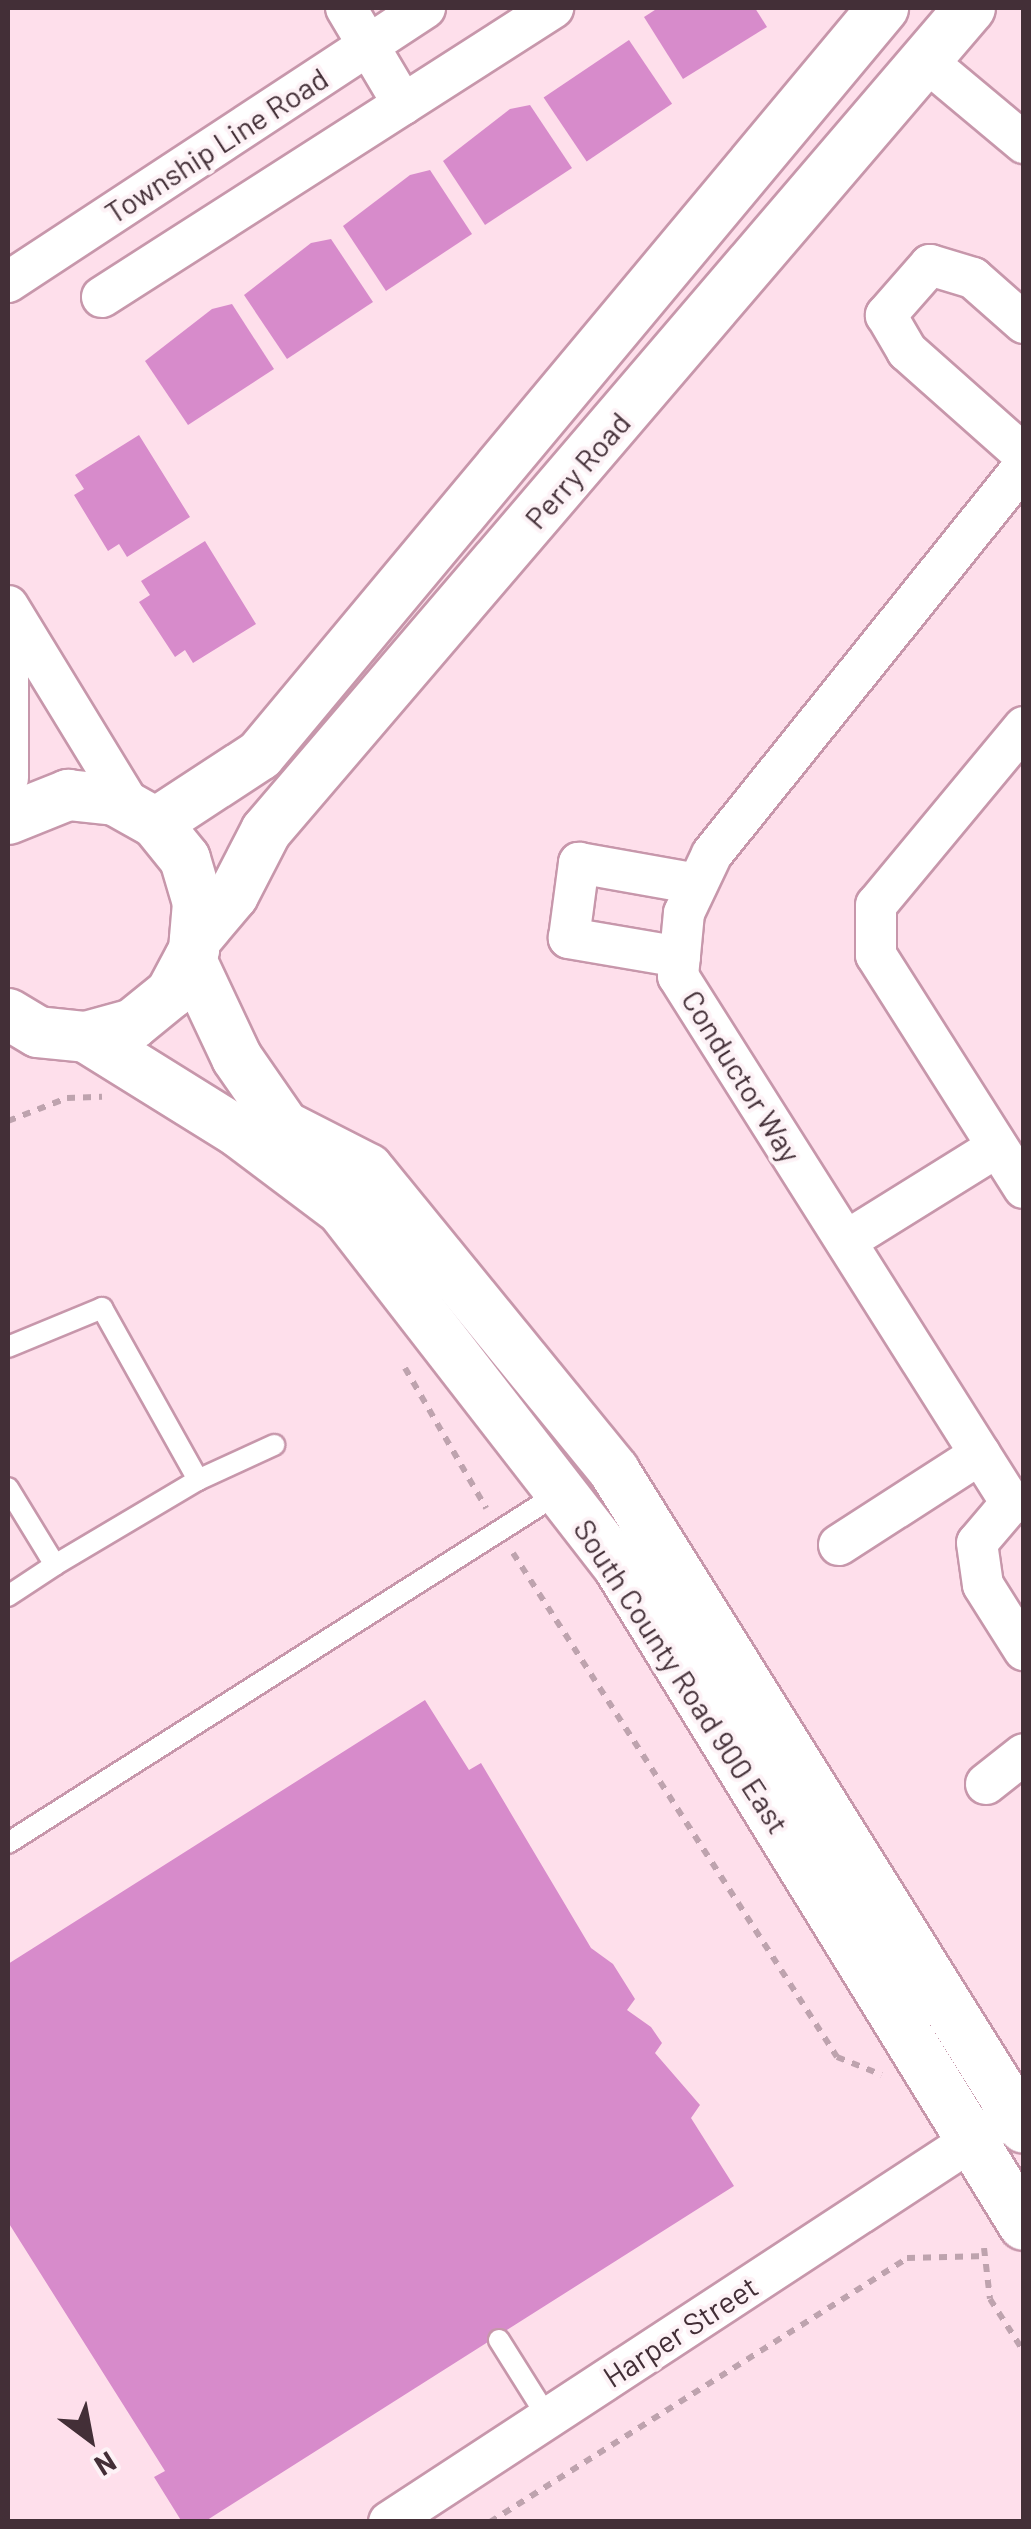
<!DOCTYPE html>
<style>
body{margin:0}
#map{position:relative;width:1031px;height:2529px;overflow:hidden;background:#fedfeb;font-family:Barlow,sans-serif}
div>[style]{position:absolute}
.building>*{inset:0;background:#d78bcb;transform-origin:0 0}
.path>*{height:6px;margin-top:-3px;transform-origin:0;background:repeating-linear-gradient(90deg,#bea3ae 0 8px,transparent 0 16px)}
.roads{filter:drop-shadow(2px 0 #c797ab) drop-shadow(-2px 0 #c797ab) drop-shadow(0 2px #c797ab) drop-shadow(0 -2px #c797ab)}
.service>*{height:20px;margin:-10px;padding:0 10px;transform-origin:10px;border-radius:10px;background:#fff}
.minor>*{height:40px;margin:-20px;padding:0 20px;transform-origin:20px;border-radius:20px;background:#fff}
.tertiary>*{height:50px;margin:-25px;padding:0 25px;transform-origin:25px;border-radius:25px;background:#fff}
span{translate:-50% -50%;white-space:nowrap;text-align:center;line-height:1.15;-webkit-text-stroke:8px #fdf2f6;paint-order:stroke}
.street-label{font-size:30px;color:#432f37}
.frame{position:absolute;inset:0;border:10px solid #432f37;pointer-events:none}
.north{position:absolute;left:40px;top:2389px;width:100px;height:100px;-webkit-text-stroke:8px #fdf2f6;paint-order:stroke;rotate:148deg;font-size:28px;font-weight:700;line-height:40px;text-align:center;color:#432f37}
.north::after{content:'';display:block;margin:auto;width:35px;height:45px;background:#432f37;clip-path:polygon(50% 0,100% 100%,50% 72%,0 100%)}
</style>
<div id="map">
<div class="building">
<div style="clip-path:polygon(658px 8px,755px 8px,767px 27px,683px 79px,644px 17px)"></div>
<div style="left:629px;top:40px;width:77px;height:103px;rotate:56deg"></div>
<div style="clip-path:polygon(530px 105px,572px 168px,485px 225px,443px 161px,510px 109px)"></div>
<div style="clip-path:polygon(430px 170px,472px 234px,386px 291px,343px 226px,410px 175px)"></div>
<div style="clip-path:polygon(331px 239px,373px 302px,287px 359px,244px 295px,311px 243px)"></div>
<div style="clip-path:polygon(232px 304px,274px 369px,188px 425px,145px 361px,212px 309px)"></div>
<div style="clip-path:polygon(139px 435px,190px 517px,127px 557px,119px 544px,108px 551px,74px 495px,84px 489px,75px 475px)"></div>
<div style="clip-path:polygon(205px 541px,256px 624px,193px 663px,185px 650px,175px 657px,139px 602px,150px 595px,141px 581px)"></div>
<div style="clip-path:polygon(425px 1700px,469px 1770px,481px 1763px,591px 1948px,613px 1964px,635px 1999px,627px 2010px,651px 2027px,662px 2043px,655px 2053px,700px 2105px,691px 2118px,734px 2186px,204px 2522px,182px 2522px,154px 2477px,165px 2471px,8px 2222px,8px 1964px)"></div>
</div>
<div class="path">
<div style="left:8px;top:1121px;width:63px;rotate:-21.3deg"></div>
<div style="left:67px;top:1098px;width:35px;rotate:-2deg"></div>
<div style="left:405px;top:1368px;width:162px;rotate:59.9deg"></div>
<div style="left:513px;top:1553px;width:599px;rotate:57.26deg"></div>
<div style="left:837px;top:2057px;width:48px;rotate:21.8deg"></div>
<div style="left:984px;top:2248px;width:51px;rotate:83.3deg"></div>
<div style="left:990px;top:2299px;width:63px;rotate:57.3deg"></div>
<div style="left:490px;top:2522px;width:494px;rotate:-32.3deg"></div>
<div style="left:907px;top:2258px;width:80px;rotate:-1.4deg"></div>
</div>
<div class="roads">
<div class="service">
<div style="left:8px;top:1347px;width:102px;rotate:-22.5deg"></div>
<div style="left:102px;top:1308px;width:197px;rotate:60.8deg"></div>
<div style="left:198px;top:1480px;width:166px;rotate:149.3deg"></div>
<div style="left:55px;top:1565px;width:90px;rotate:-121.4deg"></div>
<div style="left:198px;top:1480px;width:84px;rotate:-24.7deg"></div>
<div style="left:8px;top:1596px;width:56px;rotate:-33.4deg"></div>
<div style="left:8px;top:1843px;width:653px;rotate:-32.42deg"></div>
<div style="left:499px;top:2340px;width:92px;rotate:57.9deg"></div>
</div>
<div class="minor">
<div style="left:346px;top:8px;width:112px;rotate:59.3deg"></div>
<div style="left:926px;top:61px;width:128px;rotate:39.9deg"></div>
<div style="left:8px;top:282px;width:499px;rotate:-33.3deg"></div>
<div style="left:102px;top:297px;width:536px;rotate:-32.65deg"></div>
<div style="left:1024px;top:323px;width:68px;rotate:-138.6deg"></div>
<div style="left:973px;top:278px;width:45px;rotate:-163.2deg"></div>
<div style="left:930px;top:265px;width:67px;rotate:131.3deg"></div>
<div style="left:886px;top:315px;width:42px;rotate:59.7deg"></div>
<div style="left:907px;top:351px;width:157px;rotate:41.6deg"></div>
<div style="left:8px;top:606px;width:238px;rotate:58.6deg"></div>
<div style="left:8px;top:665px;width:113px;rotate:90deg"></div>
<div style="left:1024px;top:727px;width:231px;rotate:129.7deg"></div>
<div style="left:876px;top:905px;width:50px;rotate:90deg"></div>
<div style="left:876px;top:955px;width:276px;rotate:57.6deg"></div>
<div style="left:680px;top:957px;width:113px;rotate:-170.3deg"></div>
<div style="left:569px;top:938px;width:76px;rotate:-82.4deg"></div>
<div style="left:579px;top:863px;width:120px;rotate:10.1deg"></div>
<div style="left:846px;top:1241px;width:178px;rotate:-31.9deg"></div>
<div style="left:1024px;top:1502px;width:13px;rotate:176deg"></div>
<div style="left:1011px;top:1503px;width:52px;rotate:130.4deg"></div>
<div style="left:977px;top:1543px;width:42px;rotate:81.9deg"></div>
<div style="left:983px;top:1585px;width:77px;rotate:57.8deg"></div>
<div style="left:1011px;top:1503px;width:623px;rotate:-122.29deg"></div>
<div style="left:678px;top:976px;width:63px;rotate:-84.6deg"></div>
<div style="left:684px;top:913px;width:65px;rotate:-64.6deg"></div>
<div style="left:712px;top:854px;width:498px;rotate:-51.2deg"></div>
<div style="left:839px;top:1545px;width:168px;rotate:-32.8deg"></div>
<div style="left:986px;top:1784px;width:48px;rotate:-38.3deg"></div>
<div style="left:389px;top:2522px;width:727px;rotate:-33.21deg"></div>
</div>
<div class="tertiary">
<div style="left:8px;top:819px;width:65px;rotate:-21.8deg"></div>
<div style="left:68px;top:795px;width:47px;rotate:6.1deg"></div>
<div style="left:115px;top:800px;width:47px;rotate:29.3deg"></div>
<div style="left:156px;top:823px;width:46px;rotate:51.1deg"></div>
<div style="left:185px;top:859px;width:46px;rotate:73.5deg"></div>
<div style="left:198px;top:903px;width:47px;rotate:94.9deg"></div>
<div style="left:194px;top:950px;width:49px;rotate:118.1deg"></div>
<div style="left:171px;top:993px;width:49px;rotate:140.8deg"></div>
<div style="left:133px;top:1024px;width:49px;rotate:164.5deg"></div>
<div style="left:86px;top:1037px;width:48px;rotate:-174.1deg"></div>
<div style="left:38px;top:1032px;width:35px;rotate:-149deg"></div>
<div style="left:156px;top:823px;width:124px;rotate:-33.2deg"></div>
<div style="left:260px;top:755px;width:973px;rotate:-50.17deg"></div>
<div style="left:195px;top:940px;width:59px;rotate:-49.8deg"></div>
<div style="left:233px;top:895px;width:72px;rotate:-62.7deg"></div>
<div style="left:266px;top:831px;width:1083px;rotate:-49.46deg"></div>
<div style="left:190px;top:958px;width:110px;rotate:64.8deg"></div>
<div style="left:237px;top:1058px;width:83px;rotate:55.3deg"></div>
<div style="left:284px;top:1126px;width:94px;rotate:27.1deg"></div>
<div style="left:368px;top:1169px;width:390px;rotate:50.8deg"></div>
<div style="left:614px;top:1471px;width:774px;rotate:58.03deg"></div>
<div style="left:86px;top:1037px;width:181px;rotate:31.9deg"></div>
<div style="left:240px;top:1133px;width:128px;rotate:37deg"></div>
<div style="left:342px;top:1210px;width:448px;rotate:52.2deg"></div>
<div style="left:617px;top:1564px;width:776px;rotate:58.38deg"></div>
</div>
</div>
<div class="street-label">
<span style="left:216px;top:145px;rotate:-33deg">Township Line Road</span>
<span style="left:577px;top:470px;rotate:-49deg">Perry Road</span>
<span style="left:742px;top:1076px;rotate:58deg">Conductor Way</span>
<span style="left:682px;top:1676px;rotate:57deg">South County Road 900 East</span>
<span style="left:680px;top:2331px;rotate:-33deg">Harper Street</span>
</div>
<div class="frame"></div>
<div class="north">N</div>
</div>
